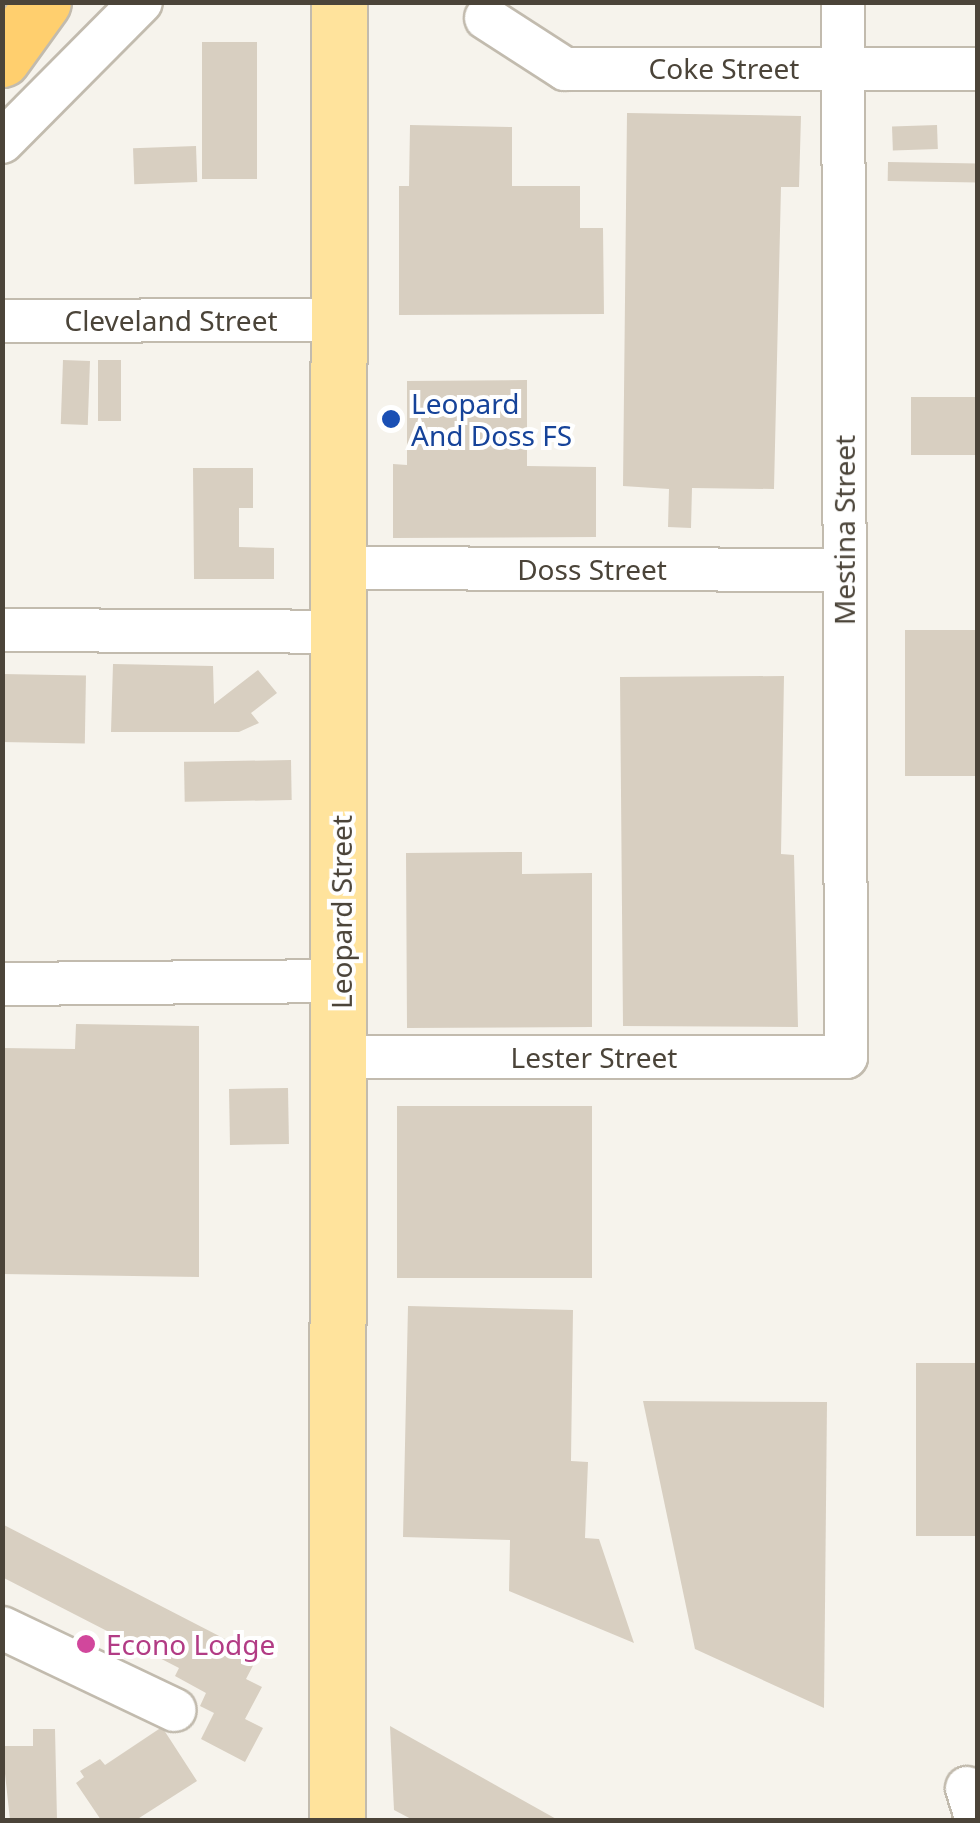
<!DOCTYPE html>
<style>
body{margin:0}
#map{position:relative;width:980px;height:1823px;overflow:hidden;background:#f6f3ec;font-family:"Noto Sans",sans-serif}
div>[style]{position:absolute}
.building>*{inset:0;background:#d8cfc1;transform-origin:0 0}
.roads{filter:drop-shadow(2px 0 #c2bbae) drop-shadow(-2px 0 #c2bbae) drop-shadow(0 2px #c2bbae) drop-shadow(0 -2px #c2bbae)}
.minor>*{height:42px;margin:-21px;padding:0 21px;transform-origin:21px;border-radius:21px;background:#fff}
.major>*{height:55px;margin:-27.5px;padding:0 27.5px;transform-origin:27.5px;border-radius:27.5px;background:#ffe39c}
.highway>*{height:55px;margin:-27.5px;padding:0 27.5px;transform-origin:27.5px;border-radius:27.5px;background:#ffcf6e}
.dots>*{width:28px;height:28px;translate:-50% -50%;box-sizing:border-box;border:5px solid #fff;border-radius:50%}
span{translate:-50% -50%;white-space:nowrap;text-align:center;line-height:1.15;-webkit-text-stroke:8px #fff;paint-order:stroke}
.street-label{font-size:28px;color:#4b4439}
.transit-label{font-size:28px;color:#164399}
.left{translate:0 -50%;text-align:left}
.hotel-label{font-size:28px;color:#b23c85}
.frame{position:absolute;inset:0;border:5px solid #4b4439;pointer-events:none}
</style>
<div id="map">
<div class="building">
<div style="left:202px;top:42px;width:55px;height:137px"></div>
<div style="clip-path:polygon(627px 113px,801px 116px,799px 187px,781px 187px,774px 489px,692px 488px,691px 528px,668px 527px,669px 489px,623px 486px)"></div>
<div style="clip-path:polygon(410px 125px,512px 127px,512px 186px,580px 186px,580px 228px,603px 228px,604px 314px,399px 315px,399px 186px,409px 186px)"></div>
<div style="left:937px;top:125px;width:24px;height:45px;rotate:88deg"></div>
<div style="left:196px;top:146px;width:36px;height:63px;rotate:88deg"></div>
<div style="left:888px;top:162px;width:90px;height:19px;rotate:1deg"></div>
<div style="left:63px;top:360px;width:27px;height:64px;rotate:2deg"></div>
<div style="left:98px;top:360px;width:23px;height:61px"></div>
<div style="clip-path:polygon(527px 380px,527px 466px,596px 467px,596px 537px,393px 538px,393px 464px,407px 465px,407px 381px)"></div>
<div style="left:911px;top:397px;width:67px;height:58px"></div>
<div style="clip-path:polygon(193px 468px,253px 468px,253px 508px,239px 508px,239px 547px,274px 548px,274px 579px,194px 579px)"></div>
<div style="left:978px;top:630px;width:146px;height:73px;rotate:90deg"></div>
<div style="clip-path:polygon(113px 664px,213px 666px,214px 704px,258px 670px,277px 693px,251px 713px,259px 723px,239px 732px,111px 732px)"></div>
<div style="left:2px;top:674px;width:84px;height:68px;rotate:1deg"></div>
<div style="clip-path:polygon(784px 676px,781px 854px,794px 855px,798px 1027px,623px 1026px,620px 677px)"></div>
<div style="left:291px;top:760px;width:40px;height:107px;rotate:89deg"></div>
<div style="clip-path:polygon(522px 852px,522px 874px,592px 873px,592px 1027px,407px 1028px,406px 853px)"></div>
<div style="clip-path:polygon(76px 1024px,199px 1026px,199px 1277px,2px 1274px,2px 1048px,75px 1049px)"></div>
<div style="left:288px;top:1088px;width:56px;height:59px;rotate:89deg"></div>
<div style="left:397px;top:1106px;width:195px;height:172px"></div>
<div style="clip-path:polygon(408px 1306px,573px 1310px,571px 1461px,588px 1462px,585px 1538px,599px 1539px,634px 1643px,509px 1591px,510px 1540px,403px 1537px)"></div>
<div style="left:978px;top:1363px;width:173px;height:62px;rotate:90deg"></div>
<div style="clip-path:polygon(643px 1401px,827px 1402px,824px 1708px,695px 1649px)"></div>
<div style="clip-path:polygon(2px 1524px,258px 1656px,246px 1679px,262px 1687px,245px 1719px,263px 1728px,245px 1762px,201px 1739px,214px 1713px,200px 1706px,206px 1693px,175px 1676px,179px 1668px,2px 1577px)"></div>
<div style="clip-path:polygon(390px 1726px,558px 1820px,413px 1820px,394px 1810px)"></div>
<div style="clip-path:polygon(162px 1727px,197px 1781px,136px 1820px,101px 1820px,76px 1783px,84px 1777px,80px 1771px,100px 1759px,105px 1765px)"></div>
<div style="clip-path:polygon(33px 1729px,55px 1729px,57px 1820px,10px 1820px,2px 1746px,33px 1746px)"></div>
</div>
<div class="roads">
<div class="minor">
<div style="left:486px;top:18px;width:94px;rotate:32.8deg"></div>
<div style="left:565px;top:69px;width:413px"></div>
<div style="left:2px;top:142px;width:197px;rotate:-45.2deg"></div>
<div style="left:2px;top:321px;width:338px;rotate:-0.2deg"></div>
<div style="left:341px;top:568px;width:503px;rotate:0.23deg"></div>
<div style="left:2px;top:630px;width:339px;rotate:0.3deg"></div>
<div style="left:2px;top:984px;width:339px;rotate:-0.5deg"></div>
<div style="left:342px;top:1057px;width:504px"></div>
<div style="left:846px;top:1057px;width:1055px;rotate:-90.16deg"></div>
<div style="left:2px;top:1628px;width:191px;rotate:25.4deg"></div>
<div style="left:967px;top:1788px;width:34px;rotate:73deg"></div>
</div>
<div class="major">
<div style="left:337px;top:1820px;width:1818px;rotate:-89.94deg"></div>
</div>
<div class="highway">
<div style="left:2px;top:59px;width:70px;rotate:-54.3deg"></div>
</div>
</div>
<div class="dots">
<div style="left:391px;top:419px;background:#1a4fb4"></div>
<div style="left:86px;top:1644px;background:#d1479c"></div>
</div>
<div class="street-label">
<span style="left:724px;top:68px">Coke Street</span>
<span style="left:171px;top:320px">Cleveland Street</span>
<span style="left:844px;top:530px;rotate:-90deg">Mestina Street</span>
<span style="left:592px;top:569px">Doss Street</span>
<span style="left:341px;top:912px;rotate:-90deg">Leopard Street</span>
<span style="left:594px;top:1057px">Lester Street</span>
</div>
<div class="transit-label">
<span class="left" style="left:411px;top:419px">Leopard<br>And Doss FS</span>
</div>
<div class="hotel-label">
<span class="left" style="left:106px;top:1644px">Econo Lodge</span>
</div>
<div class="frame"></div>
</div>
